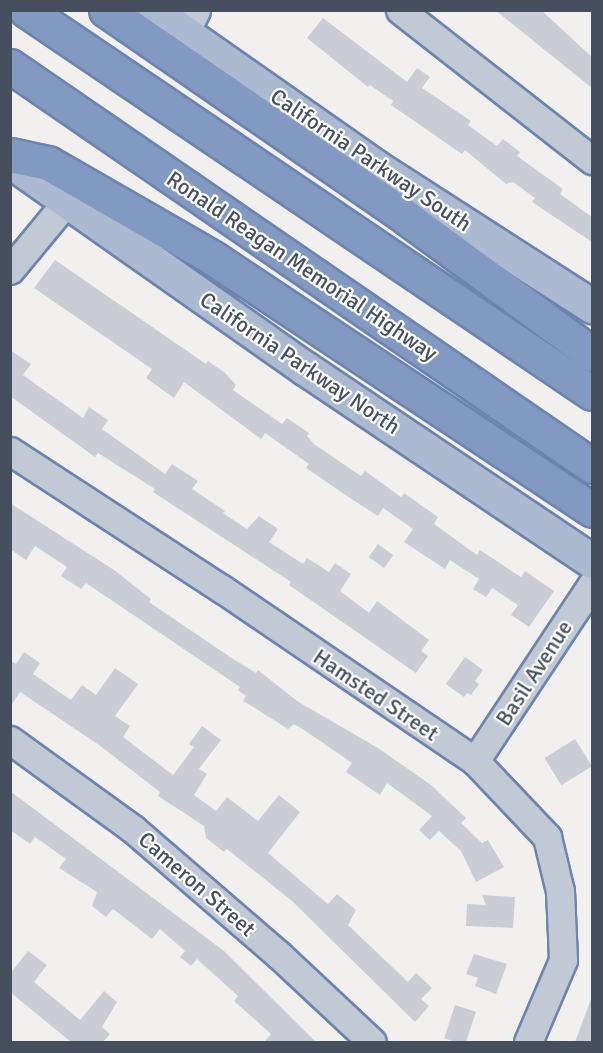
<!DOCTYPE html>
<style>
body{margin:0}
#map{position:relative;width:603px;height:1053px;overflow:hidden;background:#f2efef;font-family:Signika,sans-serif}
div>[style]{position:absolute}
.building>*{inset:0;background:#cbcdd5;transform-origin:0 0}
.roads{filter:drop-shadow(2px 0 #6d84ae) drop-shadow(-2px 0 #6d84ae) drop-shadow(0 2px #6d84ae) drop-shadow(0 -2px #6d84ae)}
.minor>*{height:27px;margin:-13.5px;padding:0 13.5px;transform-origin:13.5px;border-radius:13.5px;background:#c1c9d5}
.major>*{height:33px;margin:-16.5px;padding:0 16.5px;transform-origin:16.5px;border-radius:16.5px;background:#acbad1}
.highway>*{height:33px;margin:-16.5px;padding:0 16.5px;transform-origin:16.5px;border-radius:16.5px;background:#8299c2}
span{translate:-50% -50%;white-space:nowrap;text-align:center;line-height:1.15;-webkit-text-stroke:4.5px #fff;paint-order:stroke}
.street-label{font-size:22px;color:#454f5e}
.frame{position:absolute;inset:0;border:12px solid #454f5e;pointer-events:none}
</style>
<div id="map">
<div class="building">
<div style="clip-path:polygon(495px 10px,541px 10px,592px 57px,592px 88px)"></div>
<div style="clip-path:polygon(323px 18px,407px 82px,417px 68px,430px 77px,422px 88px,471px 121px,468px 125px,497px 146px,503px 139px,520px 152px,517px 156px,563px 189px,560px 194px,592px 217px,592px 242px,532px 202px,535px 198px,513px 182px,506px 184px,465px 150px,462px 154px,391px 105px,393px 101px,370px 85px,368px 87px,307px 38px)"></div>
<div style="clip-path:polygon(55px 260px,206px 364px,208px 361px,225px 373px,236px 385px,233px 390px,282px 424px,287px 418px,309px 433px,307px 436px,314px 444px,361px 476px,365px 471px,401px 497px,404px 493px,438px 517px,434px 524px,477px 555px,480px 550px,521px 577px,525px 571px,554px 591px,529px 627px,511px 615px,518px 605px,492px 588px,486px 597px,473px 589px,479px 579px,450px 560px,445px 569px,404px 542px,413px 529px,383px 508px,378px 516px,353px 500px,306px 468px,309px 464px,265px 433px,261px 439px,184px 382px,174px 398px,146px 378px,152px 369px,34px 288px)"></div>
<div style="clip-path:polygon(10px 350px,31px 364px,23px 375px,83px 418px,89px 407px,108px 420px,102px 429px,165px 474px,172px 464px,198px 481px,192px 489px,225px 511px,223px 513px,247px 529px,259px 516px,278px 529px,269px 542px,303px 564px,307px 558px,329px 572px,335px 563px,351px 574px,340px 591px,369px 613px,377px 601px,429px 640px,421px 651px,428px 656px,416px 673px,289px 585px,291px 582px,153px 492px,155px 489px,98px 453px,95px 457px,10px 396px)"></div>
<div style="clip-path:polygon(10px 503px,114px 570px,151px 599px,149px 602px,230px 657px,256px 673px,258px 670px,297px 701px,378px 748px,431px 785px,466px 818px,461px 823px,482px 843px,488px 840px,504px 867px,476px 882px,461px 851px,439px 831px,430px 840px,419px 830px,432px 816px,387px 783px,380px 795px,346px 772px,352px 763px,307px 732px,294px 724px,288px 729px,258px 710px,243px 701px,246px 696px,238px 690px,240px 687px,86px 583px,81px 589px,61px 576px,67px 567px,35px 546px,26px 560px,10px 549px)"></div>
<div style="left:378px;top:544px;width:19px;height:16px;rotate:36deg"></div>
<div style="clip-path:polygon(24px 652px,40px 663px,33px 674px,71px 700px,82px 685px,96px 695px,115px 668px,138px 684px,115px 716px,130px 726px,123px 737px,173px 775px,194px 747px,189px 744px,202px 726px,221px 740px,199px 769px,207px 774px,194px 795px,216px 811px,227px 797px,258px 821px,279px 795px,300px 812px,268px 853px,328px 904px,337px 894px,356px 910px,348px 925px,408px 982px,416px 973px,432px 988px,421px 999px,429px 1006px,415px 1022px,292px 901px,227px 849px,224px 852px,206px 838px,204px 826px,158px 796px,160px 792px,99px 745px,20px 692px,10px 707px,10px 660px,16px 664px)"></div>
<div style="clip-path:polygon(465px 657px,483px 670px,475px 681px,479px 684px,471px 695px,467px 693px,464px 697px,446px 684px)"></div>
<div style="left:575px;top:739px;width:32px;height:36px;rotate:58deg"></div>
<div style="clip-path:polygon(10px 791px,224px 951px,316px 1042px,264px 1042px,271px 1034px,234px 1001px,238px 996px,197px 959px,191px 966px,180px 957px,185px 951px,160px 929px,152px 939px,113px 909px,106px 917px,92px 906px,97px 892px,59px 868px,66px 859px,35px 837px,30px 844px,10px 830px)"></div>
<div style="clip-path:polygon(482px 895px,515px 897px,513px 928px,466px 926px,467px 904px,486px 905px)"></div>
<div style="clip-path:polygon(28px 951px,47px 965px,34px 982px,80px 1020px,104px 991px,117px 1002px,102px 1027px,110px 1034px,103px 1042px,71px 1042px,10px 992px,10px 974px)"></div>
<div style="clip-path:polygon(474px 954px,507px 964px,496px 994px,475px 986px,478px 978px,466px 974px)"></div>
<div style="clip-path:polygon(591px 999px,592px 1042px,575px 1042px)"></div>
<div style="left:455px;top:1005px;width:22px;height:35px;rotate:18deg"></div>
</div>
<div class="roads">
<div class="minor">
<div style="left:400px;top:10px;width:244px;rotate:38deg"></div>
<div style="left:185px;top:33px;width:25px;rotate:-64deg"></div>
<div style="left:10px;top:270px;width:89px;rotate:-50.4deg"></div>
<div style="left:10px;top:451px;width:253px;rotate:33.1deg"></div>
<div style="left:222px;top:589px;width:306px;rotate:34.2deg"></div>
<div style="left:475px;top:761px;width:105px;rotate:46.5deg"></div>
<div style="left:547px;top:837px;width:56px;rotate:76.5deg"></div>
<div style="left:560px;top:891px;width:69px;rotate:87.5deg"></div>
<div style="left:563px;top:960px;width:89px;rotate:113.1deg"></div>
<div style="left:10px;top:740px;width:152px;rotate:35.9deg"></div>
<div style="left:133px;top:829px;width:193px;rotate:40.8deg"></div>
<div style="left:279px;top:955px;width:127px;rotate:43.1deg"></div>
<div style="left:475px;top:761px;width:212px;rotate:-56.5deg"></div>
</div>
<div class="major">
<div style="left:152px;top:10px;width:274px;rotate:35deg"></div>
<div style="left:376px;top:167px;width:257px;rotate:32.8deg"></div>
<div style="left:10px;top:161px;width:362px;rotate:35.1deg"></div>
<div style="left:306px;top:369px;width:344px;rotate:33.9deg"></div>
</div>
<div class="highway">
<div style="left:26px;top:10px;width:683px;rotate:34.09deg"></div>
<div style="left:106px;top:10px;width:366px;rotate:34.6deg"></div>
<div style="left:407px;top:218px;width:230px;rotate:36.3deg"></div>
<div style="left:10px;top:66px;width:706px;rotate:34.5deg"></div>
<div style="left:10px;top:155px;width:39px;rotate:12deg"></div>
<div style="left:48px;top:163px;width:190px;rotate:29.9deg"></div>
<div style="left:213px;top:258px;width:455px;rotate:33.6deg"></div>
</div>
</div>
<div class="street-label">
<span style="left:371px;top:160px;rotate:34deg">California Parkway South</span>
<span style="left:302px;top:266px;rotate:34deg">Ronald Reagan Memorial Highway</span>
<span style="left:300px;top:363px;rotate:34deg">California Parkway North</span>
<span style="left:534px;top:673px;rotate:-57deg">Basil Avenue</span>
<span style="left:376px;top:695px;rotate:34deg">Hamsted Street</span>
<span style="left:197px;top:884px;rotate:41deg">Cameron Street</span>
</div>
<div class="frame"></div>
</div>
